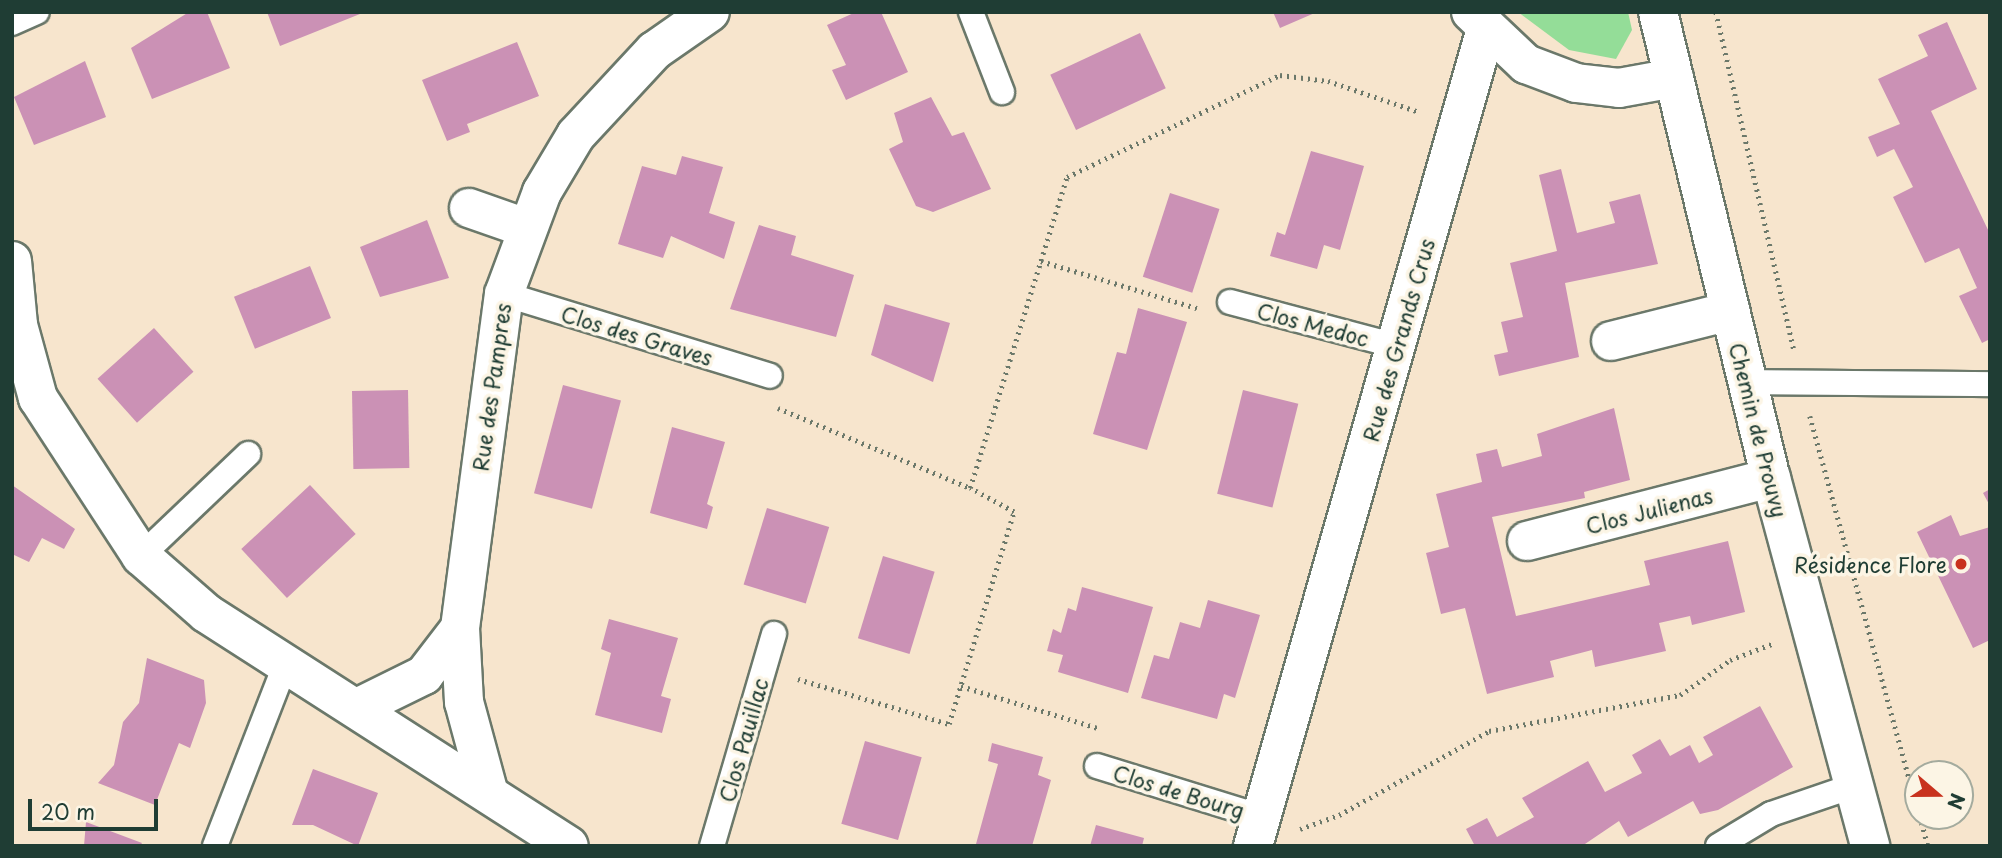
<!DOCTYPE html>
<meta charset="utf-8">
<style>
body{margin:0}
#map{position:relative;width:2002px;height:858px;overflow:hidden;background:#f7e5cd;font-family:"Playpen Sans",sans-serif}
div>[style]{position:absolute}
.green>*{inset:0;background:#94dd98}
.building>*{inset:0;background:#cb91b5;transform-origin:0 0}
.path>*{height:4.5px;margin-top:-2.25px;transform-origin:0;background:repeating-linear-gradient(90deg,#6b786a 0 2px,transparent 0 7px)}
.roads{filter:drop-shadow(2px 0 #6b786a) drop-shadow(-2px 0 #6b786a) drop-shadow(0 2px #6b786a) drop-shadow(0 -2px #6b786a)}
.service>*{height:24px;margin:-12px;padding:0 12px;transform-origin:12px;border-radius:12px;background:#fff}
.minor>*{height:38px;margin:-19px;padding:0 19px;transform-origin:19px;border-radius:19px;background:#fff}
.dots>*{width:19px;height:19px;translate:-50% -50%;box-sizing:border-box;border:4px solid #fcf5e5;border-radius:50%}
span{translate:-50% -50%;white-space:nowrap;text-align:center;line-height:1.15;-webkit-text-stroke:7px #fcf5e5;paint-order:stroke}
.street-label{font-size:21px;color:#1f3d34}
.poi-label{font-size:21px;color:#1f3d34}
.right{translate:-100% -50%;text-align:right}
.frame{position:absolute;inset:0;border:14px solid #1f3d34;pointer-events:none}
.north{position:absolute;left:1904px;top:760px;width:70px;height:70px;box-sizing:border-box;background:#fcf5e5;border:2px solid #a4ab9e;border-radius:50%;rotate:110deg;font-size:19px;font-weight:700;line-height:28px;text-align:center;color:#1f3d34}
.north::after{content:'';display:block;margin:auto;width:24px;height:32px;background:#c8321e;clip-path:polygon(50% 0,100% 100%,50% 72%,0 100%)}
.scale{position:absolute;left:28px;top:799px;width:130px;height:32px;box-sizing:border-box;border:4px solid #1f3d34;border-top:0;padding-left:9px;font-size:21px;line-height:24px;white-space:nowrap;color:#1f3d34;-webkit-text-stroke:5px #fcf5e5;paint-order:stroke}
</style>
<div id="map">
<div class="green">
<div style="clip-path:polygon(1518px 12px,1628px 12px,1632px 30px,1616px 59px,1569px 50px)"></div>
</div>
<div class="building">
<div style="clip-path:polygon(189px 12px,207px 12px,230px 68px,152px 99px,131px 48px)"></div>
<div style="clip-path:polygon(267px 12px,365px 12px,280px 46px)"></div>
<div style="clip-path:polygon(856px 12px,881px 12px,908px 72px,846px 100px,832px 70px,846px 65px,827px 25px)"></div>
<div style="clip-path:polygon(1273px 12px,1317px 12px,1280px 28px)"></div>
<div style="clip-path:polygon(1947px 22px,1977px 89px,1931px 111px,1990px 234px,1990px 339px,1982px 343px,1959px 296px,1977px 288px,1959px 248px,1925px 263px,1893px 197px,1913px 187px,1894px 149px,1877px 157px,1868px 137px,1900px 124px,1878px 79px,1928px 56px,1918px 35px)"></div>
<div style="left:1140px;top:33px;width:61px;height:99px;rotate:65deg"></div>
<div style="clip-path:polygon(517px 42px,539px 96px,467px 124px,470px 132px,447px 141px,422px 80px)"></div>
<div style="clip-path:polygon(85px 61px,106px 117px,34px 145px,14px 97px)"></div>
<div style="clip-path:polygon(931px 97px,952px 136px,964px 132px,991px 189px,933px 212px,916px 206px,889px 149px,903px 142px,894px 113px)"></div>
<div style="clip-path:polygon(1311px 151px,1364px 166px,1340px 250px,1324px 245px,1317px 269px,1270px 256px,1277px 232px,1285px 235px)"></div>
<div style="clip-path:polygon(682px 156px,723px 167px,709px 213px,735px 222px,724px 259px,671px 236px,663px 258px,618px 244px,642px 166px,676px 175px)"></div>
<div style="clip-path:polygon(1561px 169px,1577px 233px,1615px 223px,1609px 202px,1640px 194px,1658px 264px,1565px 283px,1579px 357px,1499px 376px,1494px 355px,1508px 352px,1501px 322px,1523px 317px,1510px 263px,1557px 251px,1539px 175px)"></div>
<div style="left:1170px;top:193px;width:52px;height:88px;rotate:18deg"></div>
<div style="clip-path:polygon(427px 220px,449px 278px,380px 297px,360px 247px)"></div>
<div style="clip-path:polygon(759px 225px,796px 236px,791px 255px,854px 275px,836px 337px,730px 309px)"></div>
<div style="left:310px;top:266px;width:56px;height:82px;rotate:68deg"></div>
<div style="clip-path:polygon(885px 304px,950px 323px,933px 382px,871px 355px)"></div>
<div style="clip-path:polygon(1138px 308px,1187px 322px,1147px 450px,1093px 434px,1117px 352px,1126px 354px)"></div>
<div style="left:154px;top:328px;width:59px;height:76px;rotate:48deg"></div>
<div style="left:563px;top:385px;width:60px;height:112px;rotate:15deg"></div>
<div style="left:408px;top:390px;width:78px;height:56px;rotate:89deg"></div>
<div style="left:1243px;top:390px;width:57px;height:107px;rotate:14deg"></div>
<div style="clip-path:polygon(1614px 408px,1630px 480px,1584px 492px,1585px 498px,1492px 517px,1516px 616px,1650px 585px,1644px 561px,1728px 541px,1745px 612px,1692px 625px,1690px 616px,1659px 623px,1666px 651px,1595px 667px,1592px 650px,1550px 661px,1554px 677px,1487px 694px,1465px 608px,1441px 614px,1426px 553px,1449px 547px,1436px 494px,1482px 482px,1476px 454px,1497px 449px,1502px 467px,1542px 456px,1537px 434px)"></div>
<div style="clip-path:polygon(672px 427px,725px 442px,707px 504px,713px 507px,707px 529px,650px 513px)"></div>
<div style="clip-path:polygon(12px 485px,75px 529px,64px 549px,42px 538px,29px 562px,12px 554px)"></div>
<div style="left:310px;top:485px;width:67px;height:94px;rotate:47deg"></div>
<div style="clip-path:polygon(1990px 489px,1990px 506px,1983px 493px)"></div>
<div style="left:767px;top:508px;width:65px;height:80px;rotate:17deg"></div>
<div style="clip-path:polygon(1951px 515px,1960px 536px,1990px 527px,1990px 640px,1973px 648px,1917px 532px)"></div>
<div style="left:883px;top:556px;width:54px;height:86px;rotate:17deg"></div>
<div style="clip-path:polygon(1082px 587px,1153px 607px,1128px 693px,1058px 672px,1063px 655px,1047px 651px,1053px 629px,1061px 633px,1068px 608px,1076px 611px)"></div>
<div style="clip-path:polygon(1208px 600px,1260px 615px,1235px 698px,1224px 694px,1217px 719px,1141px 698px,1154px 655px,1169px 659px,1180px 622px,1200px 628px)"></div>
<div style="clip-path:polygon(609px 619px,678px 638px,661px 696px,671px 699px,662px 733px,595px 715px,611px 653px,601px 649px)"></div>
<div style="clip-path:polygon(147px 658px,204px 680px,206px 703px,190px 748px,179px 743px,155px 805px,98px 783px,114px 765px,123px 722px,139px 703px)"></div>
<div style="clip-path:polygon(1760px 706px,1793px 767px,1718px 810px,1700px 814px,1693px 801px,1628px 837px,1619px 821px,1582px 846px,1475px 846px,1466px 829px,1487px 818px,1497px 837px,1534px 817px,1522px 798px,1588px 761px,1605px 792px,1642px 773px,1632px 755px,1660px 739px,1670px 756px,1690px 745px,1699px 763px,1713px 755px,1703px 737px)"></div>
<div style="left:865px;top:741px;width:59px;height:86px;rotate:16deg"></div>
<div style="clip-path:polygon(992px 743px,1043px 757px,1038px 775px,1051px 780px,1032px 846px,976px 844px,998px 764px,988px 761px)"></div>
<div style="clip-path:polygon(313px 769px,378px 793px,358px 846px,313px 825px,292px 825px)"></div>
<div style="clip-path:polygon(86px 822px,142px 843px,140px 846px,84px 846px)"></div>
<div style="clip-path:polygon(1096px 825px,1144px 838px,1142px 846px,1090px 846px)"></div>
</div>
<div class="path">
<div style="left:1716px;top:12px;width:346px;rotate:77deg"></div>
<div style="left:1041px;top:261px;width:163px;rotate:16.8deg"></div>
<div style="left:778px;top:408px;width:208px;rotate:22.6deg"></div>
<div style="left:1810px;top:416px;width:409px;rotate:74.7deg"></div>
<div style="left:798px;top:679px;width:158px;rotate:16.6deg"></div>
<div style="left:949px;top:724px;width:222px;rotate:-73deg"></div>
<div style="left:1014px;top:512px;width:50px;rotate:-151.4deg"></div>
<div style="left:970px;top:488px;width:326px;rotate:-72.7deg"></div>
<div style="left:1067px;top:177px;width:236px;rotate:-25.6deg"></div>
<div style="left:1280px;top:75px;width:48px;rotate:7.1deg"></div>
<div style="left:1328px;top:81px;width:96px;rotate:18.8deg"></div>
<div style="left:961px;top:686px;width:146px;rotate:17.1deg"></div>
<div style="left:1920px;top:816px;width:31px;rotate:75deg"></div>
<div style="left:1300px;top:829px;width:41px;rotate:-19.7deg"></div>
<div style="left:1339px;top:815px;width:172px;rotate:-29.2deg"></div>
<div style="left:1489px;top:731px;width:194px;rotate:-10.7deg"></div>
<div style="left:1680px;top:695px;width:61px;rotate:-35deg"></div>
<div style="left:1730px;top:660px;width:47px;rotate:-21.1deg"></div>
</div>
<div class="roads">
<div class="service">
<div style="left:971px;top:12px;width:86px;rotate:68.8deg"></div>
<div style="left:12px;top:23px;width:27px;rotate:-24deg"></div>
<div style="left:504px;top:294px;width:278px;rotate:17.1deg"></div>
<div style="left:1230px;top:302px;width:172px;rotate:14.8deg"></div>
<div style="left:1747px;top:382px;width:243px;rotate:0.5deg"></div>
<div style="left:141px;top:556px;width:148px;rotate:-43.6deg"></div>
<div style="left:1097px;top:766px;width:173px;rotate:17.2deg"></div>
<div style="left:215px;top:846px;width:196px;rotate:-68.8deg"></div>
<div style="left:712px;top:846px;width:221px;rotate:-73.7deg"></div>
<div style="left:1718px;top:846px;width:62px;rotate:-31.1deg"></div>
<div style="left:1771px;top:814px;width:87px;rotate:-18.9deg"></div>
</div>
<div class="minor">
<div style="left:1471px;top:12px;width:76px;rotate:43.4deg"></div>
<div style="left:1526px;top:64px;width:53px;rotate:20.8deg"></div>
<div style="left:1576px;top:83px;width:43px;rotate:6.6deg"></div>
<div style="left:1619px;top:88px;width:56px;rotate:-10.3deg"></div>
<div style="left:1658px;top:12px;width:480px;rotate:76.4deg"></div>
<div style="left:1771px;top:478px;width:381px;rotate:74.9deg"></div>
<div style="left:469px;top:208px;width:60px;rotate:19.3deg"></div>
<div style="left:12px;top:261px;width:64px;rotate:84.6deg"></div>
<div style="left:18px;top:325px;width:76px;rotate:74.7deg"></div>
<div style="left:38px;top:398px;width:189px;rotate:56.9deg"></div>
<div style="left:141px;top:556px;width:86px;rotate:41.2deg"></div>
<div style="left:206px;top:613px;width:431px;rotate:32.7deg"></div>
<div style="left:1611px;top:341px;width:123px;rotate:-14.1deg"></div>
<div style="left:1527px;top:541px;width:252px;rotate:-14.5deg"></div>
<div style="left:357px;top:708px;width:75px;rotate:-26.2deg"></div>
<div style="left:424px;top:675px;width:59px;rotate:-52.5deg"></div>
<div style="left:489px;top:794px;width:95px;rotate:-105.2deg"></div>
<div style="left:464px;top:702px;width:74px;rotate:-93.1deg"></div>
<div style="left:460px;top:628px;width:337px;rotate:-82.5deg"></div>
<div style="left:504px;top:294px;width:109px;rotate:-69.6deg"></div>
<div style="left:542px;top:192px;width:66px;rotate:-59.2deg"></div>
<div style="left:576px;top:135px;width:115px;rotate:-47.1deg"></div>
<div style="left:654px;top:51px;width:68px;rotate:-34.9deg"></div>
<div style="left:1253px;top:846px;width:846px;rotate:-74.09deg"></div>
</div>
</div>
<div class="dots">
<div style="left:1961px;top:564px;background:#c8321e"></div>
</div>
<div class="street-label">
<span style="left:1313px;top:324px;rotate:15deg">Clos Medoc</span>
<span style="left:637px;top:335px;rotate:17deg">Clos des Graves</span>
<span style="left:1398px;top:340px;rotate:-74deg">Rue des Grands Crus</span>
<span style="left:491px;top:387px;rotate:-82deg">Rue des Pampres</span>
<span style="left:1759px;top:430px;rotate:76deg">Chemin de Prouvy</span>
<span style="left:1649px;top:510px;rotate:-14deg">Clos Julienas</span>
<span style="left:743px;top:740px;rotate:-74deg">Clos Pauillac</span>
<span style="left:1179px;top:791px;rotate:17deg">Clos de Bourg</span>
</div>
<div class="poi-label">
<span class="right" style="left:1947px;top:564px">Résidence Flore</span>
</div>
<div class="frame"></div>
<div class="north">N</div>
<div class="scale">20 m</div>
</div>
